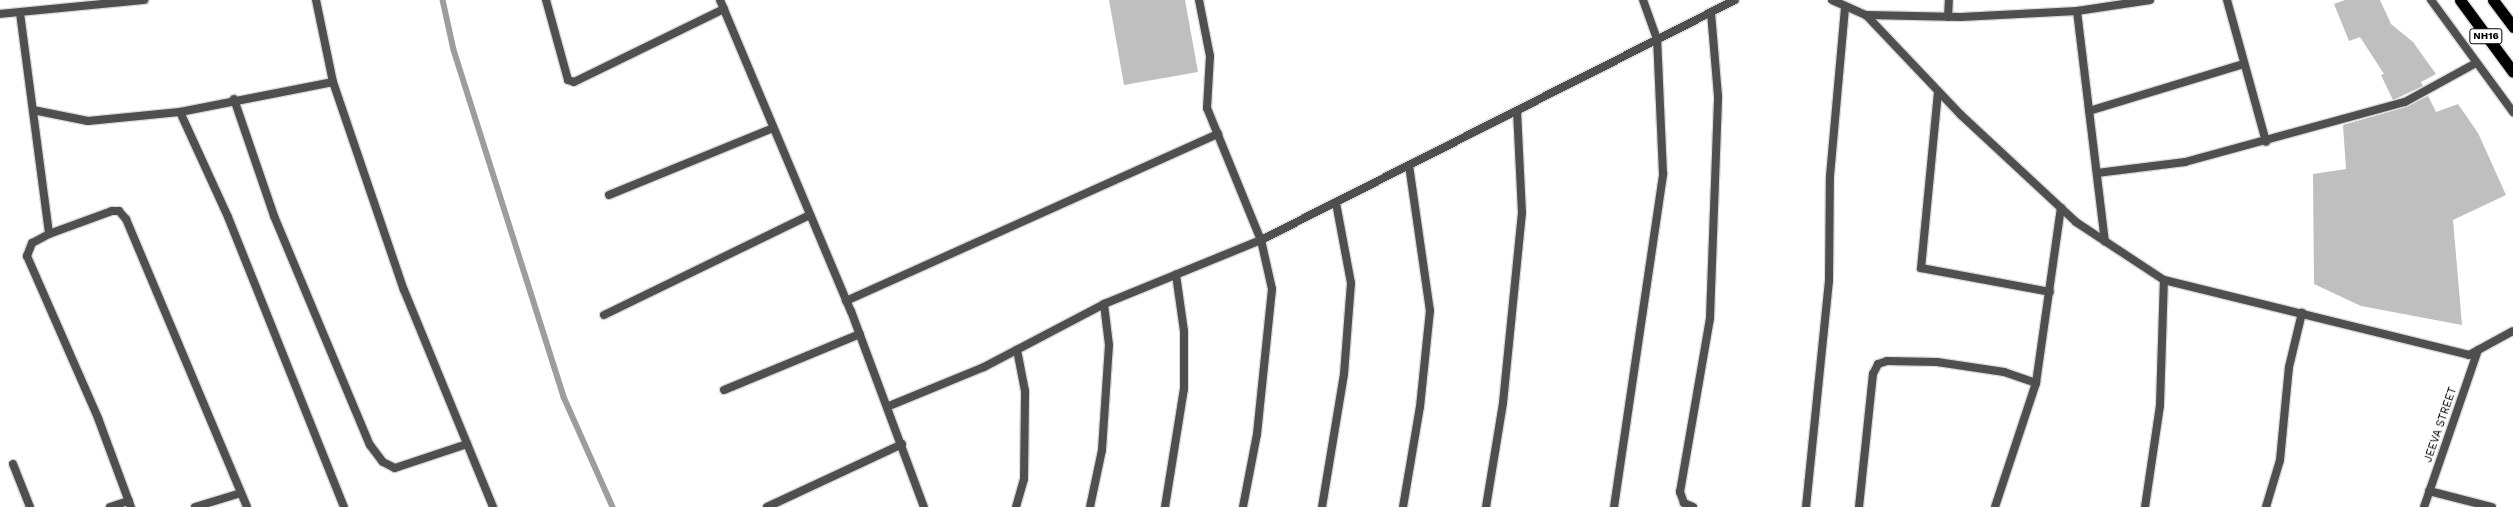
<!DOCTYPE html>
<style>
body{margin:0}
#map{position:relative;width:2513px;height:507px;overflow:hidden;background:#fff;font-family:"Work Sans",sans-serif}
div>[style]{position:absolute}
.stream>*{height:5.5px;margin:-2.75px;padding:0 2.75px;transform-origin:2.75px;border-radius:2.75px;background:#9d9d9d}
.building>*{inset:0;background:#bfbfbf}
.roads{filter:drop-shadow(1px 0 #dbdbdb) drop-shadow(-1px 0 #dbdbdb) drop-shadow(0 1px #dbdbdb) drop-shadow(0 -1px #dbdbdb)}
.minor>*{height:8px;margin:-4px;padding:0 4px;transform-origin:4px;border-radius:4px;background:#4f4f4f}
.tertiary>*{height:8px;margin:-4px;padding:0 4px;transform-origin:4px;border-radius:4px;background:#4f4f4f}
.trunk>*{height:11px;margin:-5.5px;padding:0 5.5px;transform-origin:5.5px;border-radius:5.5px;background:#000}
span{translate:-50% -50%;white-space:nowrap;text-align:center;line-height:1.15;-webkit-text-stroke:3px #fff;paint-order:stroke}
.shield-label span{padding:1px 3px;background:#fff;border:1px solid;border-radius:3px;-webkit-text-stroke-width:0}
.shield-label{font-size:10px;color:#000;font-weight:700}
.street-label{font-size:11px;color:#000}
</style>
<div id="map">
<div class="stream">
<div style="left:443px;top:0;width:51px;rotate:77.6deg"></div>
<div style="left:454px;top:50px;width:364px;rotate:72.4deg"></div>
<div style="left:564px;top:397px;width:120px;rotate:66deg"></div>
</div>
<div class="building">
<div style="clip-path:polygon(1109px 0,1185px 0,1198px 72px,1124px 85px)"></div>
<div style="clip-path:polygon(2345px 0,2380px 0,2391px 24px,2413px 42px,2436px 74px,2421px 82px,2423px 86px,2393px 100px,2381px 75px,2384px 74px,2360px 37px,2349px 41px,2334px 4px)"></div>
<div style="clip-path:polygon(2428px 96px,2436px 112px,2458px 104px,2478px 133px,2506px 195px,2453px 220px,2462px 325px,2361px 306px,2314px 284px,2313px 174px,2346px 169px,2343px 125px,2406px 107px)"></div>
</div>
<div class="roads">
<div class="minor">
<div style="left:316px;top:0;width:84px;rotate:78.3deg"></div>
<div style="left:333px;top:82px;width:220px;rotate:71.2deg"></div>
<div style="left:404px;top:290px;width:235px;rotate:67.7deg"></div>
<div style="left:546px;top:0;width:83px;rotate:74.6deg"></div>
<div style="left:568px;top:80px;width:6px;rotate:18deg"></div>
<div style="left:574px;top:82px;width:167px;rotate:-26deg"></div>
<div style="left:720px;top:0;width:337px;rotate:67.2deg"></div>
<div style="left:851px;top:311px;width:209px;rotate:69.6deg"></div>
<div style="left:1199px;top:0;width:57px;rotate:78.9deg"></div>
<div style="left:1210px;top:56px;width:52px;rotate:93.3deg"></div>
<div style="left:1207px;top:108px;width:143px;rotate:67.8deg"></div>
<div style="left:1261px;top:240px;width:50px;rotate:77.3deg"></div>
<div style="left:1272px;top:289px;width:146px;rotate:95.9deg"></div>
<div style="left:1257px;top:434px;width:74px;rotate:100.9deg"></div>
<div style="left:1832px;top:0;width:37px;rotate:24deg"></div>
<div style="left:1866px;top:15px;width:95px;rotate:1.2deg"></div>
<div style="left:1961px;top:17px;width:116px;rotate:-3deg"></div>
<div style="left:2077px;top:11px;width:74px;rotate:-8.6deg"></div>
<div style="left:2227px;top:0;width:147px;rotate:74.6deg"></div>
<div style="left:2077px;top:11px;width:232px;rotate:83.1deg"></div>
<div style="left:20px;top:13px;width:223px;rotate:82.5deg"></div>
<div style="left:49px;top:234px;width:19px;rotate:152deg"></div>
<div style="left:32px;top:243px;width:14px;rotate:111deg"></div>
<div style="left:27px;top:256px;width:177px;rotate:66.3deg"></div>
<div style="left:98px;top:418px;width:95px;rotate:69.7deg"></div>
<div style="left:0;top:14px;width:145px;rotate:-5.6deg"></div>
<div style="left:1866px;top:15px;width:138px;rotate:46.5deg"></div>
<div style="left:1961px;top:115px;width:157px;rotate:42.9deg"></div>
<div style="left:2076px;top:222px;width:105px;rotate:33.4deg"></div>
<div style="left:2164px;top:280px;width:314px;rotate:13.8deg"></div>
<div style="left:2469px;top:355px;width:50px;rotate:-28.6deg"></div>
<div style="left:1948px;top:17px;width:17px;rotate:-87deg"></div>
<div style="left:1938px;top:92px;width:177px;rotate:95.5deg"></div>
<div style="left:1921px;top:268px;width:131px;rotate:10.5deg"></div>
<div style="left:234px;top:99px;width:124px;rotate:71.1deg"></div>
<div style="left:274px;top:216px;width:248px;rotate:67.3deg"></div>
<div style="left:370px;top:445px;width:21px;rotate:53deg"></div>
<div style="left:383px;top:462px;width:13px;rotate:27deg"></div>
<div style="left:395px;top:468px;width:76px;rotate:-18.4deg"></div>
<div style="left:33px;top:110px;width:56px;rotate:11.3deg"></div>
<div style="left:88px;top:121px;width:92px;rotate:-5.6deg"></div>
<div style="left:180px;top:112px;width:156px;rotate:-11.1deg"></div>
<div style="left:2089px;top:111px;width:162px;rotate:-16.9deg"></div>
<div style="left:180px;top:112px;width:115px;rotate:65.4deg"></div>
<div style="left:228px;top:217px;width:312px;rotate:68.2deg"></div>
<div style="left:2097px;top:173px;width:89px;rotate:-7.1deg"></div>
<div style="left:2185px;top:162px;width:228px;rotate:-15.3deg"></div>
<div style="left:2405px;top:102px;width:81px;rotate:-28.8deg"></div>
<div style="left:609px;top:195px;width:177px;rotate:-22.2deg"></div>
<div style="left:49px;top:234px;width:67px;rotate:-20.1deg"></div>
<div style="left:112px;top:211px;width:7px"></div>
<div style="left:119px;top:211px;width:11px;rotate:49deg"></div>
<div style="left:126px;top:219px;width:312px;rotate:67.2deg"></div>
<div style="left:846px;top:301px;width:408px;rotate:-24.2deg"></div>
<div style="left:604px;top:315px;width:229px;rotate:-25.9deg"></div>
<div style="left:724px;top:390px;width:147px;rotate:-22.4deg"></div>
<div style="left:889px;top:406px;width:103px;rotate:-22.3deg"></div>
<div style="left:984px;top:367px;width:136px;rotate:-27.7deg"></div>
<div style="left:1104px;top:304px;width:170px;rotate:-22.2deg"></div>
<div style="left:1261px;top:240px;width:531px;rotate:-26.85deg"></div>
<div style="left:13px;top:464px;width:46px;rotate:68.4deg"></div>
<div style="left:2429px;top:491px;width:65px;rotate:14.3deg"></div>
<div style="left:110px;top:507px;width:20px;rotate:-18deg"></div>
<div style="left:195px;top:507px;width:48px;rotate:-16.9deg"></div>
<div style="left:767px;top:507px;width:149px;rotate:-25deg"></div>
<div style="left:1016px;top:507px;width:29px;rotate:-74deg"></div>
<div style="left:1024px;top:479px;width:88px;rotate:-89.3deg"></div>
<div style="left:1025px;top:391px;width:42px;rotate:-101deg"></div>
<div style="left:1090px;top:507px;width:58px;rotate:-78.1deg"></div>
<div style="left:1102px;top:450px;width:105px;rotate:-86.2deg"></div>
<div style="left:1109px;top:345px;width:41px;rotate:-97deg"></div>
<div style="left:1165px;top:507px;width:120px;rotate:-80.9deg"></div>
<div style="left:1184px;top:389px;width:58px;rotate:-90deg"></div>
<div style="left:1184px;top:331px;width:57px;rotate:-98.1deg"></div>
<div style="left:1322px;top:507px;width:135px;rotate:-80.6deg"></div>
<div style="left:1344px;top:374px;width:91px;rotate:-85.6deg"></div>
<div style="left:1351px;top:283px;width:81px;rotate:-100.6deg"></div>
<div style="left:1403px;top:507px;width:101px;rotate:-80.4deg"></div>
<div style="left:1420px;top:407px;width:97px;rotate:-84.1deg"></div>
<div style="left:1430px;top:311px;width:147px;rotate:-98.2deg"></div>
<div style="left:1486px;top:507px;width:105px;rotate:-80.7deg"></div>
<div style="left:1503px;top:403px;width:191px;rotate:-84.3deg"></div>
<div style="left:1522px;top:213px;width:102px;rotate:-92.8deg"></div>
<div style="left:1614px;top:507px;width:337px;rotate:-81.6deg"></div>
<div style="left:1663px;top:174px;width:135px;rotate:-92.5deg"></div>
<div style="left:1657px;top:39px;width:41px;rotate:-109.7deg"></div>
<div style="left:1693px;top:507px;width:10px;rotate:-156deg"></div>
<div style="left:1684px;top:503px;width:12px;rotate:-110deg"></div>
<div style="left:1680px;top:492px;width:177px;rotate:-80.2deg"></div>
<div style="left:1710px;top:318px;width:222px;rotate:-87.9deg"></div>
<div style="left:1718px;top:96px;width:84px;rotate:-94.8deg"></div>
<div style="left:1806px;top:507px;width:227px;rotate:-84.2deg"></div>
<div style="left:1829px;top:281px;width:105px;rotate:-89.5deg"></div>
<div style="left:1830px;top:176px;width:169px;rotate:-84.9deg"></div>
<div style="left:1859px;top:507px;width:134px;rotate:-84deg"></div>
<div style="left:1873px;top:374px;width:11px;rotate:-63deg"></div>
<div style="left:1878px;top:364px;width:9px;rotate:-18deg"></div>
<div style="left:1887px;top:361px;width:50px;rotate:1.1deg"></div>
<div style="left:1937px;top:362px;width:68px;rotate:8.5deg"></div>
<div style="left:2004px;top:372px;width:34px;rotate:19deg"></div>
<div style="left:1995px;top:507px;width:131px;rotate:-71.7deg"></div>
<div style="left:2036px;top:383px;width:177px;rotate:-81.9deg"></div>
<div style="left:2145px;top:507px;width:103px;rotate:-81.6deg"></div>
<div style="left:2160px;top:405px;width:125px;rotate:-88.2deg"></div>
<div style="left:2266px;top:507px;width:49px;rotate:-73.4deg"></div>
<div style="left:2280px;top:460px;width:93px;rotate:-84.5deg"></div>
<div style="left:2289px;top:367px;width:56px;rotate:-76.5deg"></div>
<div style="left:2424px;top:507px;width:166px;rotate:-71deg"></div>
</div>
<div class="tertiary">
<div style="left:2431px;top:0;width:139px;rotate:53.8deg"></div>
</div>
<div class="trunk">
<div style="left:2460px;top:0;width:89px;rotate:53.6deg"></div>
<div style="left:2493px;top:0;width:34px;rotate:53deg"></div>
</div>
</div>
<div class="shield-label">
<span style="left:2486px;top:36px">NH16</span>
</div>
<div class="street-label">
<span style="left:2441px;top:425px;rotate:-71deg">JEEVA STREET</span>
</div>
</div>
